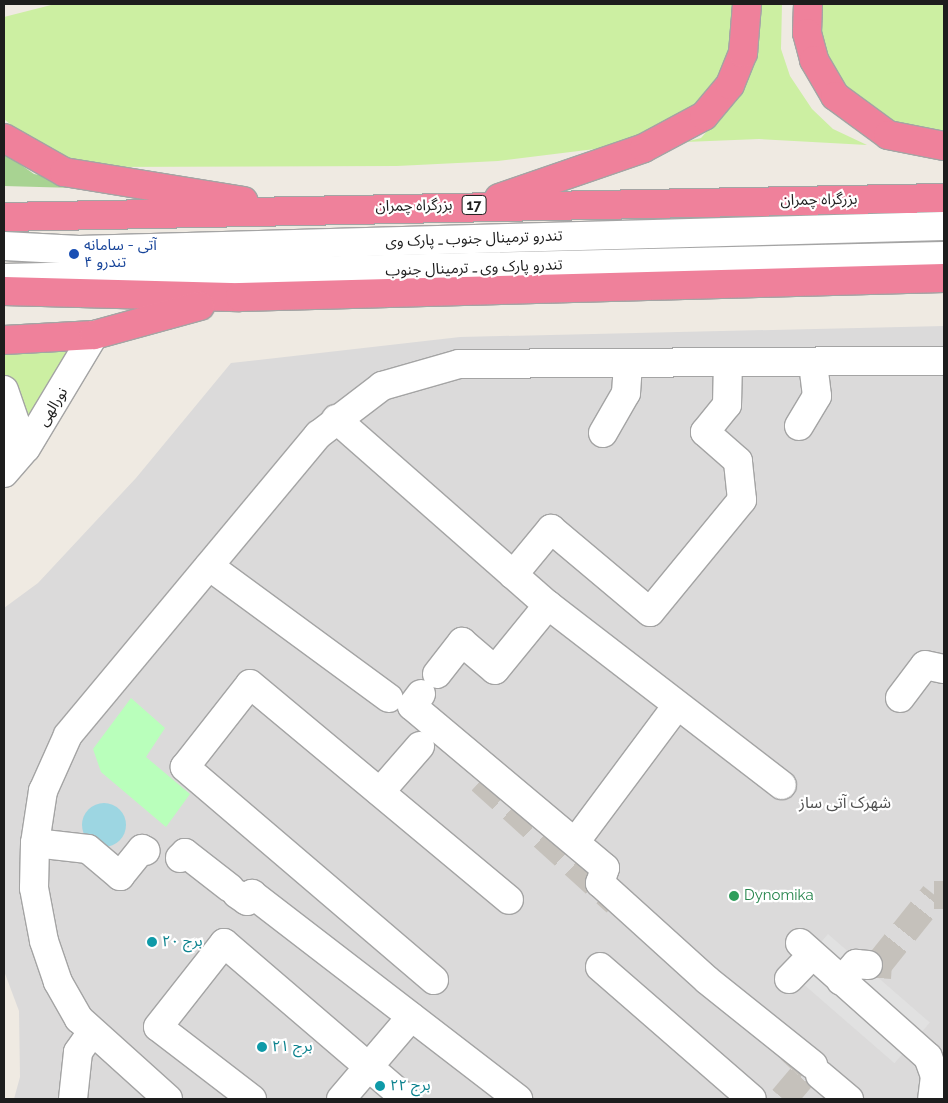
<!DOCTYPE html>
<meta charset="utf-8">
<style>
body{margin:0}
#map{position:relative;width:948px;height:1103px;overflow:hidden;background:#efeae2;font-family:Raleway,"Noto Sans Arabic",sans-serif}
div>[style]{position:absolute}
.residential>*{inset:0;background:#dbdada}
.grass>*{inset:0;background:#ccefa2}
.forest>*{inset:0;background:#a8d392}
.park>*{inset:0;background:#b9ffbb}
.parking>*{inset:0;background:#e1e1e1;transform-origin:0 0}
.water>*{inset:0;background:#9dd6e2}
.round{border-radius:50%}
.minor-tunnel>*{height:28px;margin-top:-14px;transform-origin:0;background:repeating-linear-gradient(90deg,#c5c1bb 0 28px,transparent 0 42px)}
.roads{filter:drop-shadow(1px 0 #a4a4a4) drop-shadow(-1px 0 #a4a4a4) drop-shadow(0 1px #a4a4a4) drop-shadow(0 -1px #a4a4a4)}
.minor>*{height:28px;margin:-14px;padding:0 14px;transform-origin:14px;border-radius:14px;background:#fff}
.highway>*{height:28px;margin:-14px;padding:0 14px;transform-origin:14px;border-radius:14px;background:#ef819b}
.dots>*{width:14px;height:14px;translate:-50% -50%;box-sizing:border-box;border:2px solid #fff;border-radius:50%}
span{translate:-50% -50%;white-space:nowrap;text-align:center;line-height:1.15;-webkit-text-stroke:4.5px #fff;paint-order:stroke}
.shield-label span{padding:1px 4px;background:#fff;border:1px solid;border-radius:4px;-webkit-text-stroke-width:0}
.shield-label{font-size:14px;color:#1d1d1d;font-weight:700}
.street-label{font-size:15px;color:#1d1d1d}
.transit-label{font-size:15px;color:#164399}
.left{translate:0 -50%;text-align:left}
.leisure-label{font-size:15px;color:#27864d}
.culture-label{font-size:15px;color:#0d838f}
.neighbourhood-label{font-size:16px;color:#505050}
.frame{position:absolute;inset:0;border:5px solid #1d1d1d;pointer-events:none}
</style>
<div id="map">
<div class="residential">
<div style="clip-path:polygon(944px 326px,944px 1099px,14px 1099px,20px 1077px,19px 1011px,4px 971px,4px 608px,38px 583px,136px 478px,231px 363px,460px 337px)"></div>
</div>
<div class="grass">
<div style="clip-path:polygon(55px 4px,737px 4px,729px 59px,714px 88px,677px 124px,603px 148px,498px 161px,397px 166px,99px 167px,67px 160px,34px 144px,4px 119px,4px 17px)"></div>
<div style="clip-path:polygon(762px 4px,782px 4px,781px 49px,790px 76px,812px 109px,833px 129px,867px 145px,759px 139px,685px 142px,701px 138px,738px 96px,758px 52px)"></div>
<div style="clip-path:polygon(819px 4px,944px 4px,944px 138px,897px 129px,841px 87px,825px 57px,817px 19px)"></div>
<div style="clip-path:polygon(75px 343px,54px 380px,28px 418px,4px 376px,4px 347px)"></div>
</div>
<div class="forest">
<div style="clip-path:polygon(4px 153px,34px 174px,110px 189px,4px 186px)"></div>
</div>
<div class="park">
<div style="clip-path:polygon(131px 698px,165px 728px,146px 757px,190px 794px,166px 827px,101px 772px,93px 749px)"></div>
</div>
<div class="parking">
<div style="left:828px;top:934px;width:135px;height:54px;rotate:41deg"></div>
</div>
<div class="water">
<div class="round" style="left:82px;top:803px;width:44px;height:44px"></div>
</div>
<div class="minor-tunnel">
<div style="left:481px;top:780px;width:182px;rotate:42.1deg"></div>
<div style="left:877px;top:978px;width:13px;rotate:-86deg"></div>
<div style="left:878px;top:965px;width:90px;rotate:-51.3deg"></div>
<div style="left:934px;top:895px;width:10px"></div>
<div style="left:783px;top:1099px;width:42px;rotate:-49.8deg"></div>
<div style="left:810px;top:1067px;width:27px;rotate:-138deg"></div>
</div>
<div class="roads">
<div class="minor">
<div style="left:4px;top:246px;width:75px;rotate:3.1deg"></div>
<div style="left:79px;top:250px;width:865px;rotate:-1.59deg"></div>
<div style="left:4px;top:278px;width:940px;rotate:-1.34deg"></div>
<div style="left:4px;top:390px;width:36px;rotate:71deg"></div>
<div style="left:16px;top:424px;width:25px;rotate:119deg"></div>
<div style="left:336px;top:419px;width:282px;rotate:41.3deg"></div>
<div style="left:548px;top:605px;width:295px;rotate:37.6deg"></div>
<div style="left:799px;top:426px;width:35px;rotate:-59deg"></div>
<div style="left:817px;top:396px;width:34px;rotate:-97deg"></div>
<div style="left:603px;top:433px;width:46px;rotate:-60.1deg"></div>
<div style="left:626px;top:393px;width:30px;rotate:-86deg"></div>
<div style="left:4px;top:473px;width:33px;rotate:-49deg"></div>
<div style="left:26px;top:448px;width:132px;rotate:-59deg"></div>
<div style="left:209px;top:566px;width:223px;rotate:36.3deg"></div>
<div style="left:513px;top:575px;width:60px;rotate:-50.4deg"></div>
<div style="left:551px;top:529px;width:129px;rotate:40deg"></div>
<div style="left:650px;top:612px;width:145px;rotate:-50.6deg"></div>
<div style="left:742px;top:500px;width:39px;rotate:-96deg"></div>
<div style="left:738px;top:461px;width:44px;rotate:-138.7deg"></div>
<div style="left:705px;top:432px;width:35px;rotate:-51deg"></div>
<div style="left:727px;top:405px;width:43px;rotate:-88.7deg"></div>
<div style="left:437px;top:674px;width:41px;rotate:-52deg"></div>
<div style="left:462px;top:642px;width:43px;rotate:40.3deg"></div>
<div style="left:495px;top:670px;width:84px;rotate:-50.8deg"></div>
<div style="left:421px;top:694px;width:15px;rotate:127deg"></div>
<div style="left:412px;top:706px;width:252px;rotate:40deg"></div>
<div style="left:605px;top:868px;width:16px;rotate:108deg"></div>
<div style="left:600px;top:883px;width:144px;rotate:42.2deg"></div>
<div style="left:707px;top:980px;width:136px;rotate:38.7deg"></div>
<div style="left:900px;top:698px;width:41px;rotate:-52.9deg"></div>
<div style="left:925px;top:665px;width:19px;rotate:12deg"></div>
<div style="left:380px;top:792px;width:61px;rotate:-49deg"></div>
<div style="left:579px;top:837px;width:162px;rotate:-53.3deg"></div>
<div style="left:35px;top:843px;width:53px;rotate:6.5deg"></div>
<div style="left:88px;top:849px;width:42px;rotate:40.2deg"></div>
<div style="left:120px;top:876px;width:35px;rotate:-51deg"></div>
<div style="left:142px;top:849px;width:4px;rotate:27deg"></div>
<div style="left:180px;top:858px;width:7px;rotate:-45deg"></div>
<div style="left:185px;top:853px;width:57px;rotate:37.9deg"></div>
<div style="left:237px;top:894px;width:12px;rotate:35deg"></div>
<div style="left:247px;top:901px;width:9px;rotate:-54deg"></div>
<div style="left:252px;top:894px;width:336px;rotate:37.6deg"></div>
<div style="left:800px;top:943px;width:171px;rotate:41.7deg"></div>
<div style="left:928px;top:1057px;width:20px;rotate:70deg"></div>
<div style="left:935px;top:1076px;width:23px;rotate:97deg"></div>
<div style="left:600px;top:967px;width:201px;rotate:41deg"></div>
<div style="left:789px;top:979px;width:33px;rotate:-46deg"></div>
<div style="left:434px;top:980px;width:328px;rotate:-139.5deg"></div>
<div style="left:185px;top:767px;width:105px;rotate:-51.9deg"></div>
<div style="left:250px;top:684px;width:337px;rotate:39.8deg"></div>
<div style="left:841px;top:981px;width:23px;rotate:-49deg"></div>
<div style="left:856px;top:964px;width:12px;rotate:5deg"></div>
<div style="left:820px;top:1075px;width:38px;rotate:40deg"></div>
<div style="left:73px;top:1099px;width:47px;rotate:-83.9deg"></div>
<div style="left:78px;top:1052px;width:24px;rotate:-55deg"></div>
<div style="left:168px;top:1099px;width:120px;rotate:-138deg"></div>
<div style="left:79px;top:1019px;width:43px;rotate:-119.6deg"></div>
<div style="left:58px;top:982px;width:43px;rotate:-108.9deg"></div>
<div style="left:44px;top:941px;width:54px;rotate:-100.7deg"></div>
<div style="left:34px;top:888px;width:45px;rotate:-88.7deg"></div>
<div style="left:35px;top:843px;width:53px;rotate:-81.3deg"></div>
<div style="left:43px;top:791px;width:61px;rotate:-65.9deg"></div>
<div style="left:68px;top:735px;width:391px;rotate:-50.2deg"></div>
<div style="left:318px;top:435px;width:81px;rotate:-37.4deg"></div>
<div style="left:382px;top:386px;width:80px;rotate:-15.9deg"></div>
<div style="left:459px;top:364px;width:485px;rotate:-0.4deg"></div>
<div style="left:252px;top:1099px;width:118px;rotate:-142.5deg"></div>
<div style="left:158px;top:1027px;width:107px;rotate:-51.8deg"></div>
<div style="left:224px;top:943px;width:240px;rotate:40.6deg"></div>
<div style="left:341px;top:1099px;width:108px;rotate:-49.5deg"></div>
</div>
<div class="highway">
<div style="left:808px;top:4px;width:29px;rotate:92deg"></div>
<div style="left:807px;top:33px;width:28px;rotate:75deg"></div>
<div style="left:814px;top:60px;width:42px;rotate:59.7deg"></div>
<div style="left:835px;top:96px;width:66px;rotate:36.3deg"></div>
<div style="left:888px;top:135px;width:57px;rotate:11.1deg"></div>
<div style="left:4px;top:138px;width:69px;rotate:29.5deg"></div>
<div style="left:64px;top:172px;width:182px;rotate:9.2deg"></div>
<div style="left:499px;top:198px;width:153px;rotate:-19deg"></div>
<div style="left:644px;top:148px;width:68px;rotate:-28.1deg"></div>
<div style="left:704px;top:116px;width:40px;rotate:-50deg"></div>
<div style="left:730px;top:85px;width:35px;rotate:-68deg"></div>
<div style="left:743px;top:53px;width:49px;rotate:-85.3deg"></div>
<div style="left:4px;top:217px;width:940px;rotate:-1.16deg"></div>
<div style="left:4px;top:291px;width:236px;rotate:1.5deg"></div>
<div style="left:240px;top:297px;width:704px;rotate:-1.55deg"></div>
<div style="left:4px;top:340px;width:90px;rotate:-3.2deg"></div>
<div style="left:94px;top:335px;width:110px;rotate:-15.3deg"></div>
</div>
</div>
<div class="dots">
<div style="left:74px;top:254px;background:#1a4fb4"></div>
<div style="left:734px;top:896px;background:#2e9e5b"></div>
<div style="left:152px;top:942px;background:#0f9aa8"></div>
<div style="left:262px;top:1047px;background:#0f9aa8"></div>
<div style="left:380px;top:1086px;background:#0f9aa8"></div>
</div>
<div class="shield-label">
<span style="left:474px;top:205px">17</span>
</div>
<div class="street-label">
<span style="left:819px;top:200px;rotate:-1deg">بزرگراه چمران</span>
<span style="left:414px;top:206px;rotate:-1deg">بزرگراه چمران</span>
<span style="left:474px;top:239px;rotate:-2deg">تندرو ترمینال جنوب ـ پارک وی</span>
<span style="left:474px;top:268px;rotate:-2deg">تندرو پارک وی ـ ترمینال جنوب</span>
<span style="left:53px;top:407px;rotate:-58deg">نورالهی</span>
</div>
<div class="transit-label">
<span class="left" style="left:84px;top:254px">آتی - سامانه<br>۴ تندرو</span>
</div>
<div class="leisure-label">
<span class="left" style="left:744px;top:896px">Dynomika</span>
</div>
<div class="culture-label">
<span class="left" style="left:162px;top:942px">برج ۲۰</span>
<span class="left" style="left:272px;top:1047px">برج ۲۱</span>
<span class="left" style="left:390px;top:1086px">برج ۲۲</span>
</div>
<div class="neighbourhood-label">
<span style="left:845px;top:803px">شهرک آتی ساز</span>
</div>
<div class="frame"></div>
</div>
